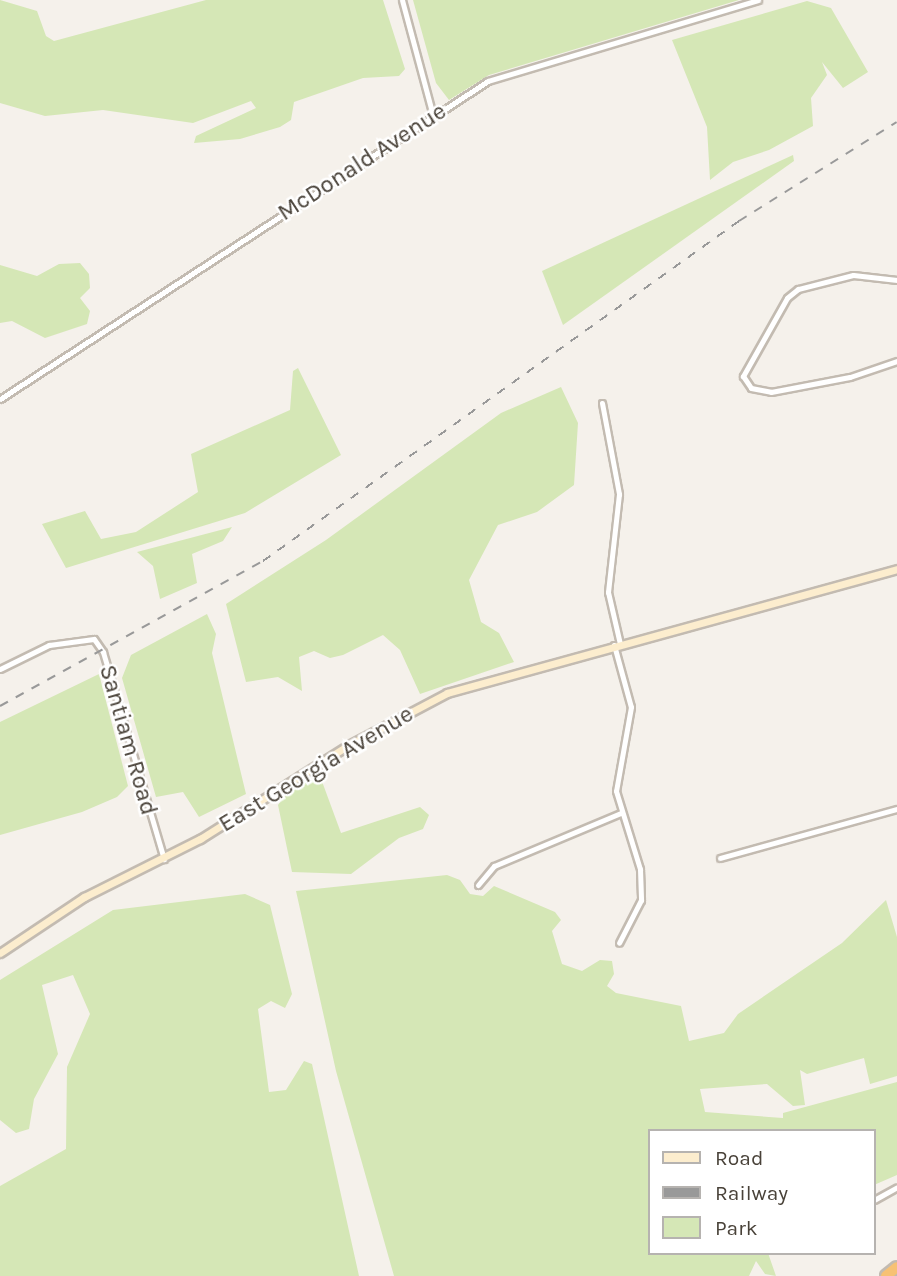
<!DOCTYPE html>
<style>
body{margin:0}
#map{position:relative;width:897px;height:1276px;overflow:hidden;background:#f5f1eb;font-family:Karla,sans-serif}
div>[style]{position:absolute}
.green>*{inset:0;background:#d5e7b6}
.roads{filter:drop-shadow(2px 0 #c3bbb1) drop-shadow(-2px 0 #c3bbb1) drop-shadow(0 2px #c3bbb1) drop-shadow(0 -2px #c3bbb1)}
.street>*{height:5px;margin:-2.5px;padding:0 2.5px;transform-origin:2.5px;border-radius:2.5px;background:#fff}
.secondary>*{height:7px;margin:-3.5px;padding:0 3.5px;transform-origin:3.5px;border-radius:3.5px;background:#fcedce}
.highway>*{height:10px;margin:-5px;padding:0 5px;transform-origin:5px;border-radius:5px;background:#f7c174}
.rail>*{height:2px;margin-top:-1px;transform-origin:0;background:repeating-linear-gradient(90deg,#999 0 9px,transparent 0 18px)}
span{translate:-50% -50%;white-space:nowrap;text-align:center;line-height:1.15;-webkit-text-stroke:5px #fff;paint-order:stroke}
.street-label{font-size:24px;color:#494239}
.legend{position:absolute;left:648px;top:1129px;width:228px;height:126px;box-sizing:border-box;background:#fff;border:2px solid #b6b3b0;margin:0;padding:9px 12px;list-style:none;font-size:21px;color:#494239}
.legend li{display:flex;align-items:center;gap:14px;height:35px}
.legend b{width:35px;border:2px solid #b6b3b0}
</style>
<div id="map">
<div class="green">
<div style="clip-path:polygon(0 0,37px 11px,46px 36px,54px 41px,206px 0,383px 0,405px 69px,399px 76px,363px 78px,294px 102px,291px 120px,280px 127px,240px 139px,194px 143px,196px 136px,256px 108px,251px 101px,193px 123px,103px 110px,45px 116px,0 103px)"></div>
<div style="clip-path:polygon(413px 0,739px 0,489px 75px,449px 100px,436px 83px)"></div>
<div style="clip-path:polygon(807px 1px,831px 8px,868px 72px,843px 88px,822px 62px,827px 75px,811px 98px,813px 126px,769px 150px,733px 162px,710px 180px,707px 127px,672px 40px)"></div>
<div style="clip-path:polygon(793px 155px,794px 161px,563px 325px,542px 271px)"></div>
<div style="clip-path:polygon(80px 263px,89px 274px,90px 288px,80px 298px,90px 311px,87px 324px,45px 338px,12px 321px,0 323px,0 265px,37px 276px,59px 264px)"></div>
<div style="clip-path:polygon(298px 368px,341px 455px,245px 513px,66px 568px,42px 524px,85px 511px,101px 539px,136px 532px,198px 492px,191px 454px,290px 410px,293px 371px)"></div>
<div style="clip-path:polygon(561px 387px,578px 423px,574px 485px,537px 512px,498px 525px,469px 580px,481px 622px,499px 633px,514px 662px,420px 694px,400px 650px,383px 635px,343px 655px,330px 658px,314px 651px,299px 657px,302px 691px,278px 677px,246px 682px,226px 604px,326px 540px,501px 413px)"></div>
<div style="clip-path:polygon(232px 527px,223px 541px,192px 554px,197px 583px,160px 599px,153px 566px,137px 552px)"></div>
<div style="clip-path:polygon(207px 614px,216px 634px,212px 653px,246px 794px,199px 817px,183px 792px,156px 797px,122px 678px,131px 655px)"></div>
<div style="clip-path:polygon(99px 674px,128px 786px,117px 797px,82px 812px,0 835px,0 722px)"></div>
<div style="clip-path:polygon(320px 776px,341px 833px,420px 807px,429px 815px,423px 829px,399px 838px,351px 874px,292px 872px,278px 805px,287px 792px)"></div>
<div style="clip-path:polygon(447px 875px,460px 880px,470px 894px,483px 896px,494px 886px,555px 912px,561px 920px,552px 931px,562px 964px,582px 971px,600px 960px,612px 961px,614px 974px,607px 986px,616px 993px,681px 1006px,689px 1041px,724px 1033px,738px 1014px,842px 943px,886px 900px,897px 937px,897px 1076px,870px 1084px,864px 1058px,807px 1074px,800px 1070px,805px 1105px,793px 1106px,767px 1084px,700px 1089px,705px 1112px,783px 1118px,783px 1113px,897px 1082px,897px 1175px,874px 1185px,874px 1131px,650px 1131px,650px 1253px,768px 1253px,776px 1276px,765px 1274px,756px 1261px,749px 1276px,394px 1276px,336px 1071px,296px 891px)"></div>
<div style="clip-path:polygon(245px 894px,270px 905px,292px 994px,285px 1008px,271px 1001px,258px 1009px,269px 1092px,286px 1090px,304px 1061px,312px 1064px,359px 1276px,0 1276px,0 1186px,66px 1149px,67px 1067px,90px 1014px,73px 975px,42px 985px,58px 1054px,34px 1099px,29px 1129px,16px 1133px,0 1120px,0 980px,113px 910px)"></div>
</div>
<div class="roads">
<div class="street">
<div style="left:402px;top:0;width:120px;rotate:75deg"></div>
<div style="left:897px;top:280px;width:44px;rotate:-173.5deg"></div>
<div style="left:853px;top:275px;width:57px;rotate:165.7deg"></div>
<div style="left:798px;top:289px;width:14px;rotate:141deg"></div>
<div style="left:787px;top:298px;width:90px;rotate:119.4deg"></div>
<div style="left:743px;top:376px;width:14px;rotate:56deg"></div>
<div style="left:751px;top:388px;width:20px;rotate:11deg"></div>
<div style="left:771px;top:392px;width:80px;rotate:-10.8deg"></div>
<div style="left:850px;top:377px;width:50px;rotate:-18.8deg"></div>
<div style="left:0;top:399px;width:582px;rotate:-33.09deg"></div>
<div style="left:488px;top:81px;width:282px;rotate:-16.7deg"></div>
<div style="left:602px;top:403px;width:93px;rotate:79.4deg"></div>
<div style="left:619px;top:494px;width:99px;rotate:96.4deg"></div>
<div style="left:608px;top:592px;width:53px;rotate:77deg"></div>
<div style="left:614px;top:645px;width:64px;rotate:74.7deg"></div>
<div style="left:631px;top:707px;width:85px;rotate:100.1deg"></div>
<div style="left:616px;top:791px;width:82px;rotate:72.9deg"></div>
<div style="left:640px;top:869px;width:31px;rotate:88deg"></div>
<div style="left:641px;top:900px;width:48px;rotate:117.1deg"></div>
<div style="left:0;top:669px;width:55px;rotate:-26.1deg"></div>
<div style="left:49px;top:645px;width:45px;rotate:-7.6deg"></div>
<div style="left:94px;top:639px;width:16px;rotate:55deg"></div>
<div style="left:103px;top:652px;width:216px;rotate:73.6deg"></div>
<div style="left:720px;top:858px;width:184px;rotate:-15.5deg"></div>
<div style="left:478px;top:885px;width:25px;rotate:-50deg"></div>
<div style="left:494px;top:866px;width:138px;rotate:-22.7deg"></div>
<div style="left:874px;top:1200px;width:26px;rotate:-29deg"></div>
</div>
<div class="secondary">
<div style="left:0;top:953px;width:101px;rotate:-33.7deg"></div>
<div style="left:84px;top:897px;width:130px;rotate:-26.6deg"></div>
<div style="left:200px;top:839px;width:174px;rotate:-32.3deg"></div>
<div style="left:347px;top:746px;width:113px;rotate:-27.9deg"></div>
<div style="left:447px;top:693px;width:467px;rotate:-15.4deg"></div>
</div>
<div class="highway">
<div style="left:886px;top:1276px;width:14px;rotate:-39deg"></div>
</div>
</div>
<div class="rail">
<div style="left:0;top:706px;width:300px;rotate:-28.9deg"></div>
<div style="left:263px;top:561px;width:585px;rotate:-35.54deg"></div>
<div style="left:739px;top:221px;width:186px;rotate:-32.1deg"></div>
</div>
<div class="street-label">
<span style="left:362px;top:162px;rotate:-33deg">McDonald Avenue</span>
<span style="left:128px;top:740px;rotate:74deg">Santiam Road</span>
<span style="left:316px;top:769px;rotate:-31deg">East Georgia Avenue</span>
</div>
<ul class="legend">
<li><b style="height:9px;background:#fcedce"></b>Road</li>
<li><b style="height:9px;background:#999"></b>Railway</li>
<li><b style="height:19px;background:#d5e7b6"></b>Park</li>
</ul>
</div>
